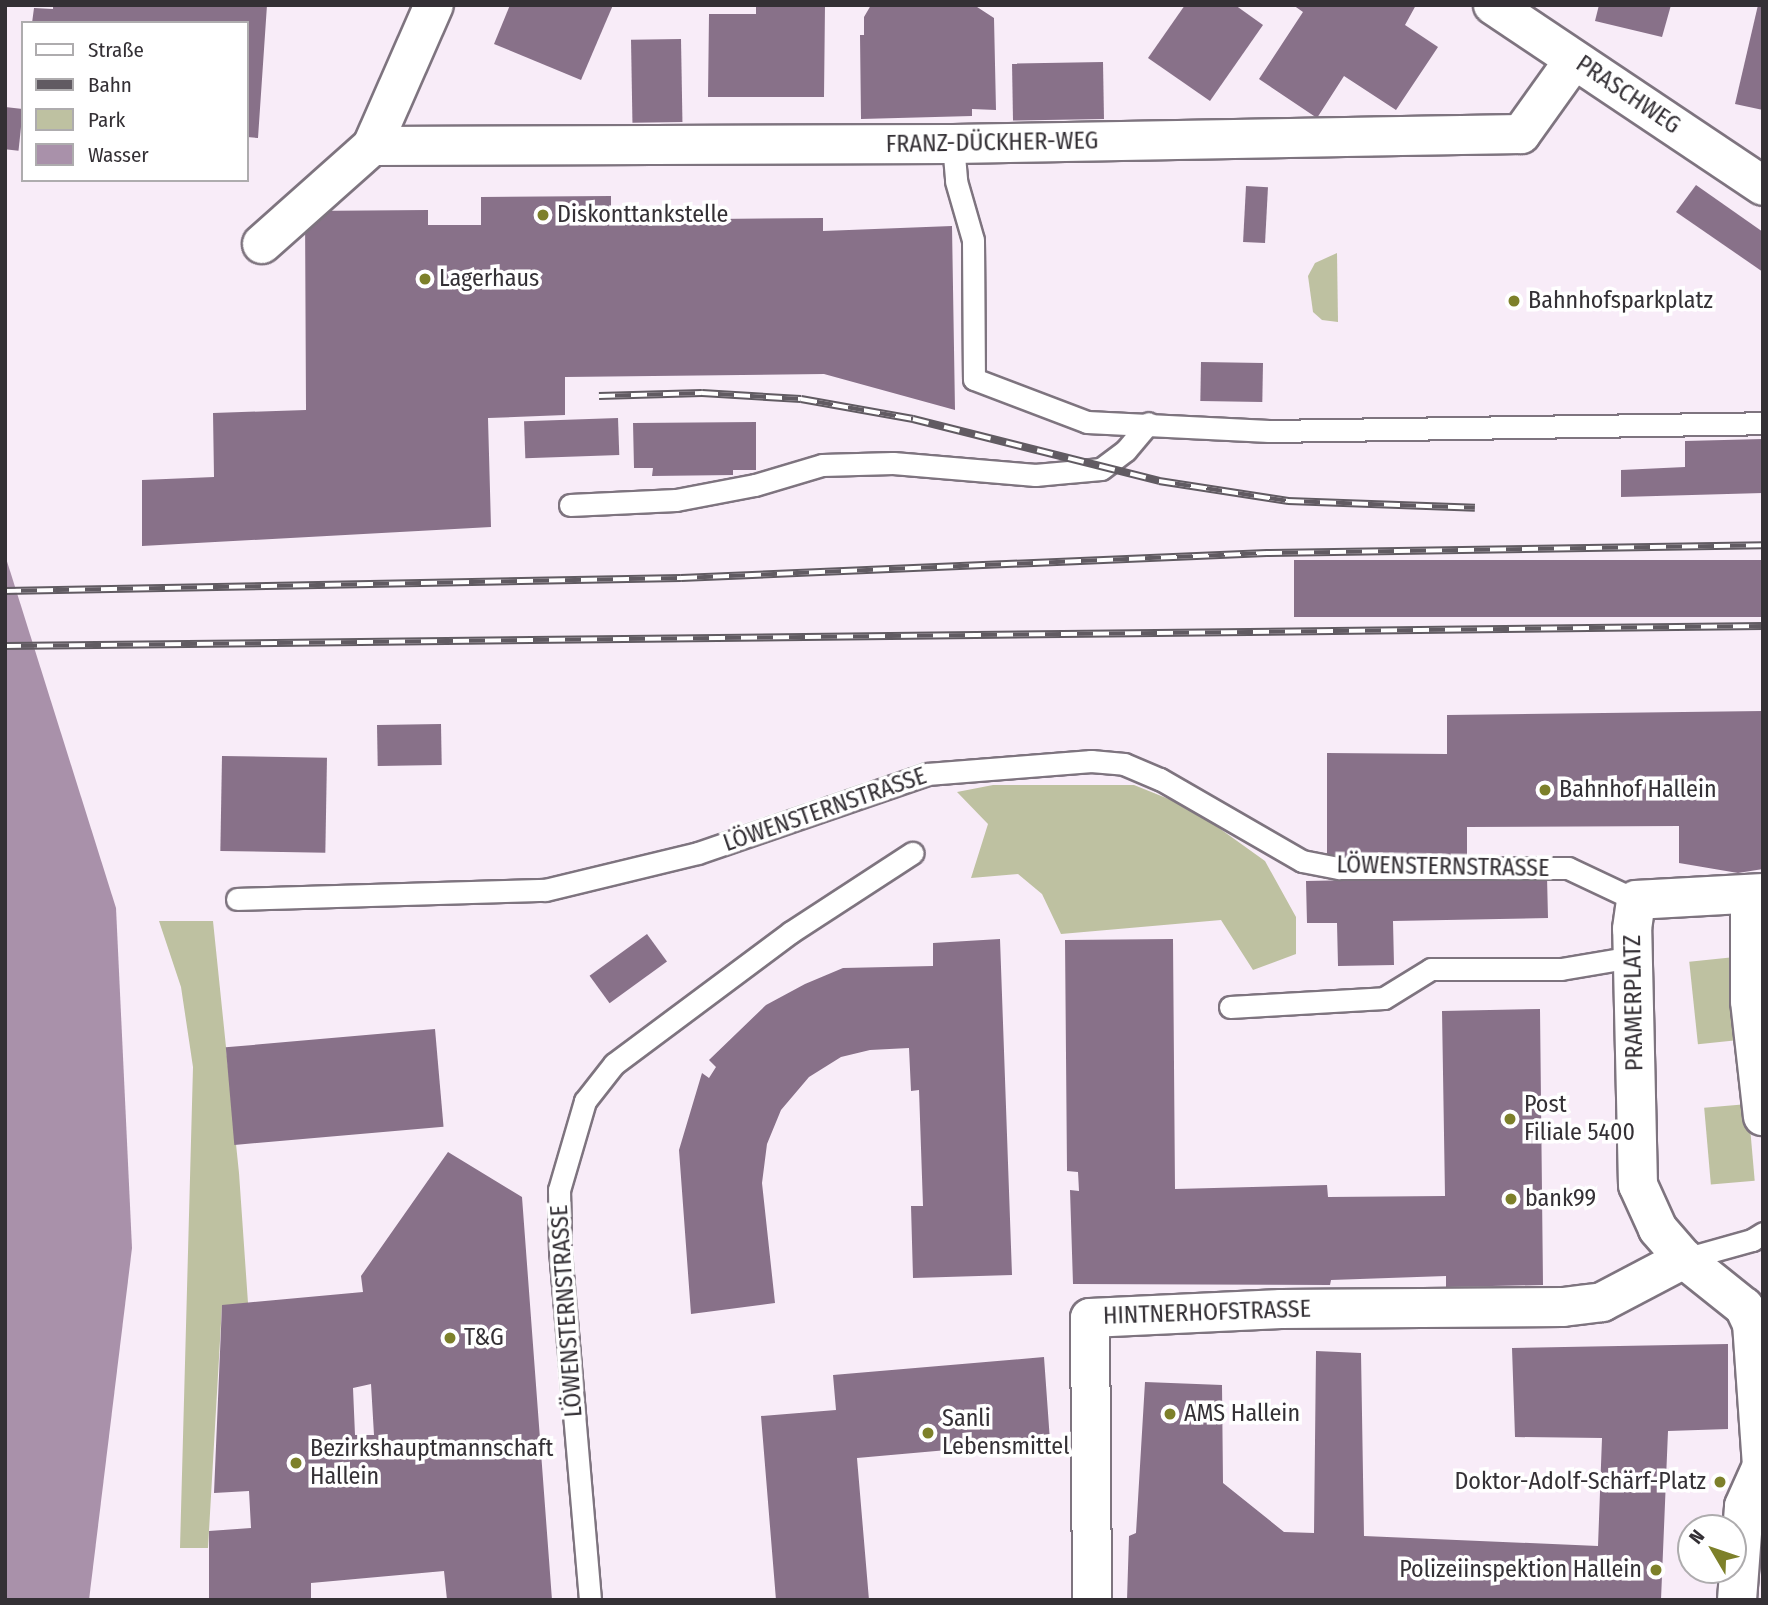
<!DOCTYPE html>
<meta charset="utf-8">
<style>
body{margin:0}
#map{position:relative;width:1768px;height:1605px;overflow:hidden;background:#f8ecf8;font-family:"Fira Sans Condensed",sans-serif}
div>[style]{position:absolute}
.green>*{inset:0;background:#bec1a1;transform-origin:0 0}
.water>*{inset:0;background:#a991aa}
.building>*{inset:0;background:#887189;transform-origin:0 0}
.roads{filter:drop-shadow(2px 0 #7e747f) drop-shadow(-2px 0 #7e747f) drop-shadow(0 2px #7e747f) drop-shadow(0 -2px #7e747f)}
.lane>*{height:21px;margin:-10.5px;padding:0 10.5px;transform-origin:10.5px;border-radius:10.5px;background:#fff}
.street>*{height:38px;margin:-19px;padding:0 19px;transform-origin:19px;border-radius:19px;background:#fff}
.rail>*{height:8px;margin-top:-4px;transform-origin:0;background:repeating-linear-gradient(90deg,#fff 0 16px,#615b62 0 32px);box-sizing:border-box;border-block:2px solid #615b62}
.dots>*{width:19px;height:19px;translate:-50% -50%;box-sizing:border-box;border:4px solid #fff;border-radius:50%}
span{translate:-50% -50%;white-space:nowrap;text-align:center;line-height:1.15;-webkit-text-stroke:7px #fff;paint-order:stroke}
.street-label{font-size:24px;color:#343035}
.poi-label{font-size:24px;color:#343035}
.left{translate:0 -50%;text-align:left}
.right{translate:-100% -50%;text-align:right}
.frame{position:absolute;inset:0;border:7px solid #343035;pointer-events:none}
.legend{position:absolute;left:21px;top:21px;width:228px;height:161px;box-sizing:border-box;background:#fff;border:2px solid #aeacae;margin:0;padding:9px 12px;list-style:none;font-size:21px;color:#343035}
.legend li{display:flex;align-items:center;gap:14px;height:35px}
.legend b{width:35px;border:2px solid #aeacae}
.north{position:absolute;left:1677px;top:1514px;width:70px;height:70px;box-sizing:border-box;background:#fff;border:2px solid #aeacae;border-radius:50%;rotate:309deg;font-size:19px;font-weight:700;line-height:28px;text-align:center;color:#343035}
.north::after{content:'';display:block;margin:auto;width:24px;height:32px;background:#7d802a;clip-path:polygon(50% 0,100% 100%,50% 72%,0 100%)}
</style>
<div id="map">
<div class="green">
<div style="clip-path:polygon(1337px 253px,1338px 322px,1322px 320px,1313px 312px,1308px 276px,1315px 263px)"></div>
<div style="clip-path:polygon(993px 785px,1134px 785px,1191px 808px,1265px 861px,1296px 917px,1296px 954px,1253px 970px,1221px 920px,1061px 934px,1042px 894px,1018px 874px,971px 878px,988px 824px,957px 792px)"></div>
<div style="clip-path:polygon(159px 921px,213px 921px,239px 1173px,248px 1303px,222px 1306px,208px 1548px,180px 1548px,193px 1067px,181px 987px)"></div>
<div style="left:1735px;top:957px;width:83px;height:46px;rotate:84deg"></div>
<div style="left:1748px;top:1104px;width:77px;height:44px;rotate:85deg"></div>
</div>
<div class="water">
<div style="clip-path:polygon(5px 555px,116px 908px,132px 1248px,89px 1600px,5px 1600px)"></div>
</div>
<div class="building">
<div style="clip-path:polygon(53px 5px,267px 5px,258px 138px,247px 137px,247px 23px,32px 23px,34px 8px,53px 9px)"></div>
<div style="clip-path:polygon(510px 5px,613px 5px,581px 80px,494px 44px)"></div>
<div style="clip-path:polygon(756px 5px,825px 5px,824px 97px,708px 97px,709px 14px,756px 14px)"></div>
<div style="clip-path:polygon(871px 5px,974px 5px,994px 18px,996px 110px,972px 109px,972px 116px,861px 119px,860px 35px,864px 35px,864px 17px)"></div>
<div style="clip-path:polygon(1185px 5px,1235px 5px,1263px 25px,1210px 101px,1148px 58px)"></div>
<div style="clip-path:polygon(1293px 5px,1416px 5px,1405px 25px,1438px 47px,1396px 110px,1344px 76px,1317px 118px,1259px 79px,1303px 12px)"></div>
<div style="clip-path:polygon(1599px 5px,1671px 5px,1662px 37px,1595px 21px)"></div>
<div style="clip-path:polygon(1758px 5px,1763px 5px,1763px 110px,1735px 104px)"></div>
<div style="left:681px;top:39px;width:83px;height:50px;rotate:89deg"></div>
<div style="left:1103px;top:62px;width:57px;height:91px;rotate:89deg"></div>
<div style="left:5px;top:107px;width:18px;height:42px;rotate:6deg"></div>
<div style="clip-path:polygon(1696px 185px,1763px 232px,1763px 272px,1676px 212px)"></div>
<div style="left:1246px;top:186px;width:22px;height:56px;rotate:3deg"></div>
<div style="clip-path:polygon(611px 196px,611px 220px,823px 218px,823px 231px,952px 226px,955px 410px,824px 374px,565px 377px,565px 415px,488px 418px,491px 527px,142px 546px,142px 480px,214px 477px,213px 413px,306px 410px,305px 211px,428px 210px,428px 225px,481px 225px,481px 197px)"></div>
<div style="left:1201px;top:362px;width:62px;height:39px;rotate:1deg"></div>
<div style="left:618px;top:418px;width:37px;height:94px;rotate:88deg"></div>
<div style="clip-path:polygon(756px 422px,756px 470px,733px 470px,733px 475px,652px 476px,653px 468px,634px 468px,633px 423px)"></div>
<div style="clip-path:polygon(1763px 439px,1763px 493px,1621px 497px,1621px 470px,1685px 467px,1685px 441px)"></div>
<div style="left:1763px;top:560px;width:57px;height:469px;rotate:90deg"></div>
<div style="clip-path:polygon(1763px 711px,1763px 869px,1738px 873px,1679px 863px,1679px 826px,1467px 827px,1467px 858px,1327px 859px,1327px 753px,1447px 754px,1447px 715px)"></div>
<div style="left:441px;top:724px;width:41px;height:64px;rotate:89deg"></div>
<div style="left:222px;top:756px;width:105px;height:95px;rotate:1deg"></div>
<div style="clip-path:polygon(1547px 876px,1548px 918px,1393px 921px,1394px 965px,1338px 966px,1337px 923px,1307px 923px,1306px 881px)"></div>
<div style="left:647px;top:934px;width:34px;height:71px;rotate:54deg"></div>
<div style="clip-path:polygon(1000px 939px,1012px 1275px,913px 1278px,911px 1206px,923px 1206px,919px 1090px,911px 1091px,909px 1048px,870px 1050px,841px 1057px,809px 1077px,781px 1110px,767px 1144px,762px 1183px,775px 1303px,691px 1314px,679px 1150px,702px 1073px,709px 1078px,716px 1067px,709px 1060px,766px 1005px,805px 984px,843px 968px,933px 966px,933px 943px)"></div>
<div style="clip-path:polygon(1173px 939px,1175px 1189px,1327px 1185px,1328px 1197px,1445px 1196px,1442px 1011px,1540px 1009px,1543px 1285px,1446px 1287px,1446px 1276px,1331px 1280px,1330px 1285px,1073px 1284px,1070px 1190px,1079px 1191px,1078px 1172px,1067px 1171px,1065px 940px)"></div>
<div style="left:435px;top:1029px;width:98px;height:210px;rotate:85deg"></div>
<div style="clip-path:polygon(evenodd,448px 1152px,522px 1197px,552px 1600px,447px 1600px,444px 1571px,311px 1583px,311px 1600px,209px 1600px,209px 1531px,251px 1528px,249px 1491px,214px 1493px,222px 1305px,363px 1292px,361px 1276px,448px 1152px,371px 1384px,374px 1435px,355px 1435px,353px 1388px,371px 1384px)"></div>
<div style="clip-path:polygon(1728px 1344px,1728px 1429px,1668px 1431px,1661px 1600px,1127px 1600px,1129px 1536px,1136px 1533px,1145px 1382px,1222px 1385px,1223px 1483px,1284px 1532px,1314px 1533px,1316px 1351px,1361px 1353px,1364px 1536px,1598px 1546px,1602px 1438px,1515px 1437px,1512px 1348px)"></div>
<div style="clip-path:polygon(1044px 1357px,1050px 1441px,857px 1458px,869px 1600px,776px 1600px,761px 1416px,836px 1410px,833px 1375px)"></div>
</div>
<div class="roads">
<div class="lane">
<div style="left:953px;top:144px;width:37px;rotate:85deg"></div>
<div style="left:956px;top:181px;width:61px;rotate:73.9deg"></div>
<div style="left:973px;top:240px;width:139px;rotate:89.6deg"></div>
<div style="left:974px;top:379px;width:121px;rotate:20.8deg"></div>
<div style="left:1087px;top:422px;width:182px;rotate:2.8deg"></div>
<div style="left:1269px;top:431px;width:494px;rotate:-0.9deg"></div>
<div style="left:570px;top:505px;width:106px;rotate:-2.7deg"></div>
<div style="left:676px;top:500px;width:80px;rotate:-10.8deg"></div>
<div style="left:755px;top:485px;width:70px;rotate:-16.6deg"></div>
<div style="left:822px;top:465px;width:71px;rotate:-1.6deg"></div>
<div style="left:893px;top:463px;width:143px;rotate:4.8deg"></div>
<div style="left:1035px;top:475px;width:66px;rotate:-5.2deg"></div>
<div style="left:1101px;top:469px;width:31px;rotate:-37deg"></div>
<div style="left:1126px;top:450px;width:35px;rotate:-50deg"></div>
<div style="left:237px;top:899px;width:308px;rotate:-1.7deg"></div>
<div style="left:545px;top:890px;width:157px;rotate:-13.6deg"></div>
<div style="left:698px;top:853px;width:242px;rotate:-19deg"></div>
<div style="left:927px;top:774px;width:165px;rotate:-4.5deg"></div>
<div style="left:1091px;top:761px;width:33px;rotate:5deg"></div>
<div style="left:1124px;top:764px;width:39px;rotate:23deg"></div>
<div style="left:1160px;top:779px;width:164px;rotate:30deg"></div>
<div style="left:1302px;top:861px;width:38px;rotate:11deg"></div>
<div style="left:1339px;top:868px;width:229px"></div>
<div style="left:1568px;top:868px;width:75px;rotate:25.2deg"></div>
<div style="left:1230px;top:1007px;width:154px;rotate:-3.3deg"></div>
<div style="left:1384px;top:998px;width:55px;rotate:-31.7deg"></div>
<div style="left:1431px;top:969px;width:130px"></div>
<div style="left:1561px;top:969px;width:72px;rotate:-9.6deg"></div>
<div style="left:1684px;top:1259px;width:71px;rotate:-15.6deg"></div>
<div style="left:1752px;top:1240px;width:13px;rotate:-32deg"></div>
<div style="left:590px;top:1600px;width:349px;rotate:-94.9deg"></div>
<div style="left:560px;top:1252px;width:62px;rotate:-90.9deg"></div>
<div style="left:559px;top:1190px;width:93px;rotate:-73.7deg"></div>
<div style="left:585px;top:1101px;width:47px;rotate:-51.9deg"></div>
<div style="left:614px;top:1064px;width:221px;rotate:-36.7deg"></div>
<div style="left:791px;top:932px;width:145px;rotate:-33.1deg"></div>
</div>
<div class="street">
<div style="left:1493px;top:5px;width:325px;rotate:33.8deg"></div>
<div style="left:372px;top:146px;width:581px;rotate:-0.2deg"></div>
<div style="left:953px;top:144px;width:568px;rotate:-1.01deg"></div>
<div style="left:1521px;top:134px;width:91px;rotate:-54.4deg"></div>
<div style="left:262px;top:244px;width:147px;rotate:-41.7deg"></div>
<div style="left:372px;top:146px;width:154px;rotate:-66.3deg"></div>
<div style="left:1750px;top:894px;width:107px;rotate:90deg"></div>
<div style="left:1750px;top:1001px;width:116px;rotate:83.6deg"></div>
<div style="left:1092px;top:1600px;width:282px;rotate:-90.4deg"></div>
<div style="left:1090px;top:1318px;width:191px;rotate:-2.7deg"></div>
<div style="left:1281px;top:1309px;width:282px;rotate:-0.4deg"></div>
<div style="left:1563px;top:1307px;width:39px;rotate:-7deg"></div>
<div style="left:1602px;top:1302px;width:93px;rotate:-27.7deg"></div>
<div style="left:1737px;top:1600px;width:94px;rotate:-85.7deg"></div>
<div style="left:1744px;top:1506px;width:44px;rotate:-65.8deg"></div>
<div style="left:1762px;top:1466px;width:142px;rotate:-94deg"></div>
<div style="left:1752px;top:1324px;width:19px;rotate:-115deg"></div>
<div style="left:1744px;top:1307px;width:77px;rotate:-141.3deg"></div>
<div style="left:1684px;top:1259px;width:40px;rotate:-131deg"></div>
<div style="left:1658px;top:1229px;width:48px;rotate:-114.4deg"></div>
<div style="left:1638px;top:1185px;width:256px;rotate:-91.3deg"></div>
<div style="left:1632px;top:929px;width:29px;rotate:-82deg"></div>
<div style="left:1636px;top:900px;width:127px;rotate:-3.2deg"></div>
</div>
</div>
<div class="rail">
<div style="left:599px;top:396px;width:103px;rotate:-1.7deg"></div>
<div style="left:702px;top:393px;width:99px;rotate:3.5deg"></div>
<div style="left:801px;top:399px;width:114px;rotate:10.1deg"></div>
<div style="left:913px;top:419px;width:254px;rotate:14.1deg"></div>
<div style="left:1159px;top:481px;width:131px;rotate:8.8deg"></div>
<div style="left:1288px;top:501px;width:187px;rotate:2.1deg"></div>
<div style="left:5px;top:591px;width:676px;rotate:-1.1deg"></div>
<div style="left:681px;top:578px;width:586px;rotate:-2.45deg"></div>
<div style="left:1266px;top:553px;width:497px;rotate:-0.9deg"></div>
<div style="left:5px;top:646px;width:1758px;rotate:-0.65deg"></div>
</div>
<div class="dots">
<div style="left:543px;top:215px;background:#7d802a"></div>
<div style="left:425px;top:279px;background:#7d802a"></div>
<div style="left:1514px;top:301px;background:#7d802a"></div>
<div style="left:1545px;top:790px;background:#7d802a"></div>
<div style="left:1510px;top:1119px;background:#7d802a"></div>
<div style="left:1511px;top:1199px;background:#7d802a"></div>
<div style="left:450px;top:1338px;background:#7d802a"></div>
<div style="left:1170px;top:1414px;background:#7d802a"></div>
<div style="left:928px;top:1433px;background:#7d802a"></div>
<div style="left:296px;top:1463px;background:#7d802a"></div>
<div style="left:1720px;top:1482px;background:#7d802a"></div>
<div style="left:1656px;top:1570px;background:#7d802a"></div>
</div>
<div class="street-label">
<span style="left:1628px;top:95px;rotate:34deg">PRASCHWEG</span>
<span style="left:992px;top:143px;rotate:-1deg">FRANZ-DÜCKHER-WEG</span>
<span style="left:825px;top:810px;rotate:-19deg">LÖWENSTERNSTRASSE</span>
<span style="left:1443px;top:867px;rotate:1deg">LÖWENSTERNSTRASSE</span>
<span style="left:1634px;top:1003px;rotate:-91deg">PRAMERPLATZ</span>
<span style="left:567px;top:1311px;rotate:-94deg">LÖWENSTERNSTRASSE</span>
<span style="left:1207px;top:1313px;rotate:-2deg">HINTNERHOFSTRASSE</span>
</div>
<div class="poi-label">
<span class="left" style="left:557px;top:215px">Diskonttankstelle</span>
<span class="left" style="left:439px;top:279px">Lagerhaus</span>
<span class="left" style="left:1528px;top:301px">Bahnhofsparkplatz</span>
<span class="left" style="left:1559px;top:790px">Bahnhof Hallein</span>
<span class="left" style="left:1524px;top:1119px">Post<br>Filiale 5400</span>
<span class="left" style="left:1525px;top:1199px">bank99</span>
<span class="left" style="left:464px;top:1338px">T&amp;G</span>
<span class="left" style="left:1184px;top:1414px">AMS Hallein</span>
<span class="left" style="left:942px;top:1433px">Sanli<br>Lebensmittel</span>
<span class="left" style="left:310px;top:1463px">Bezirkshauptmannschaft<br>Hallein</span>
<span class="right" style="left:1706px;top:1482px">Doktor-Adolf-Schärf-Platz</span>
<span class="right" style="left:1642px;top:1570px">Polizeiinspektion Hallein</span>
</div>
<div class="frame"></div>
<ul class="legend">
<li><b style="height:9px;background:#fff"></b>Straße</li>
<li><b style="height:9px;background:#615b62"></b>Bahn</li>
<li><b style="height:19px;background:#bec1a1"></b>Park</li>
<li><b style="height:19px;background:#a991aa"></b>Wasser</li>
</ul>
<div class="north">N</div>
</div>
